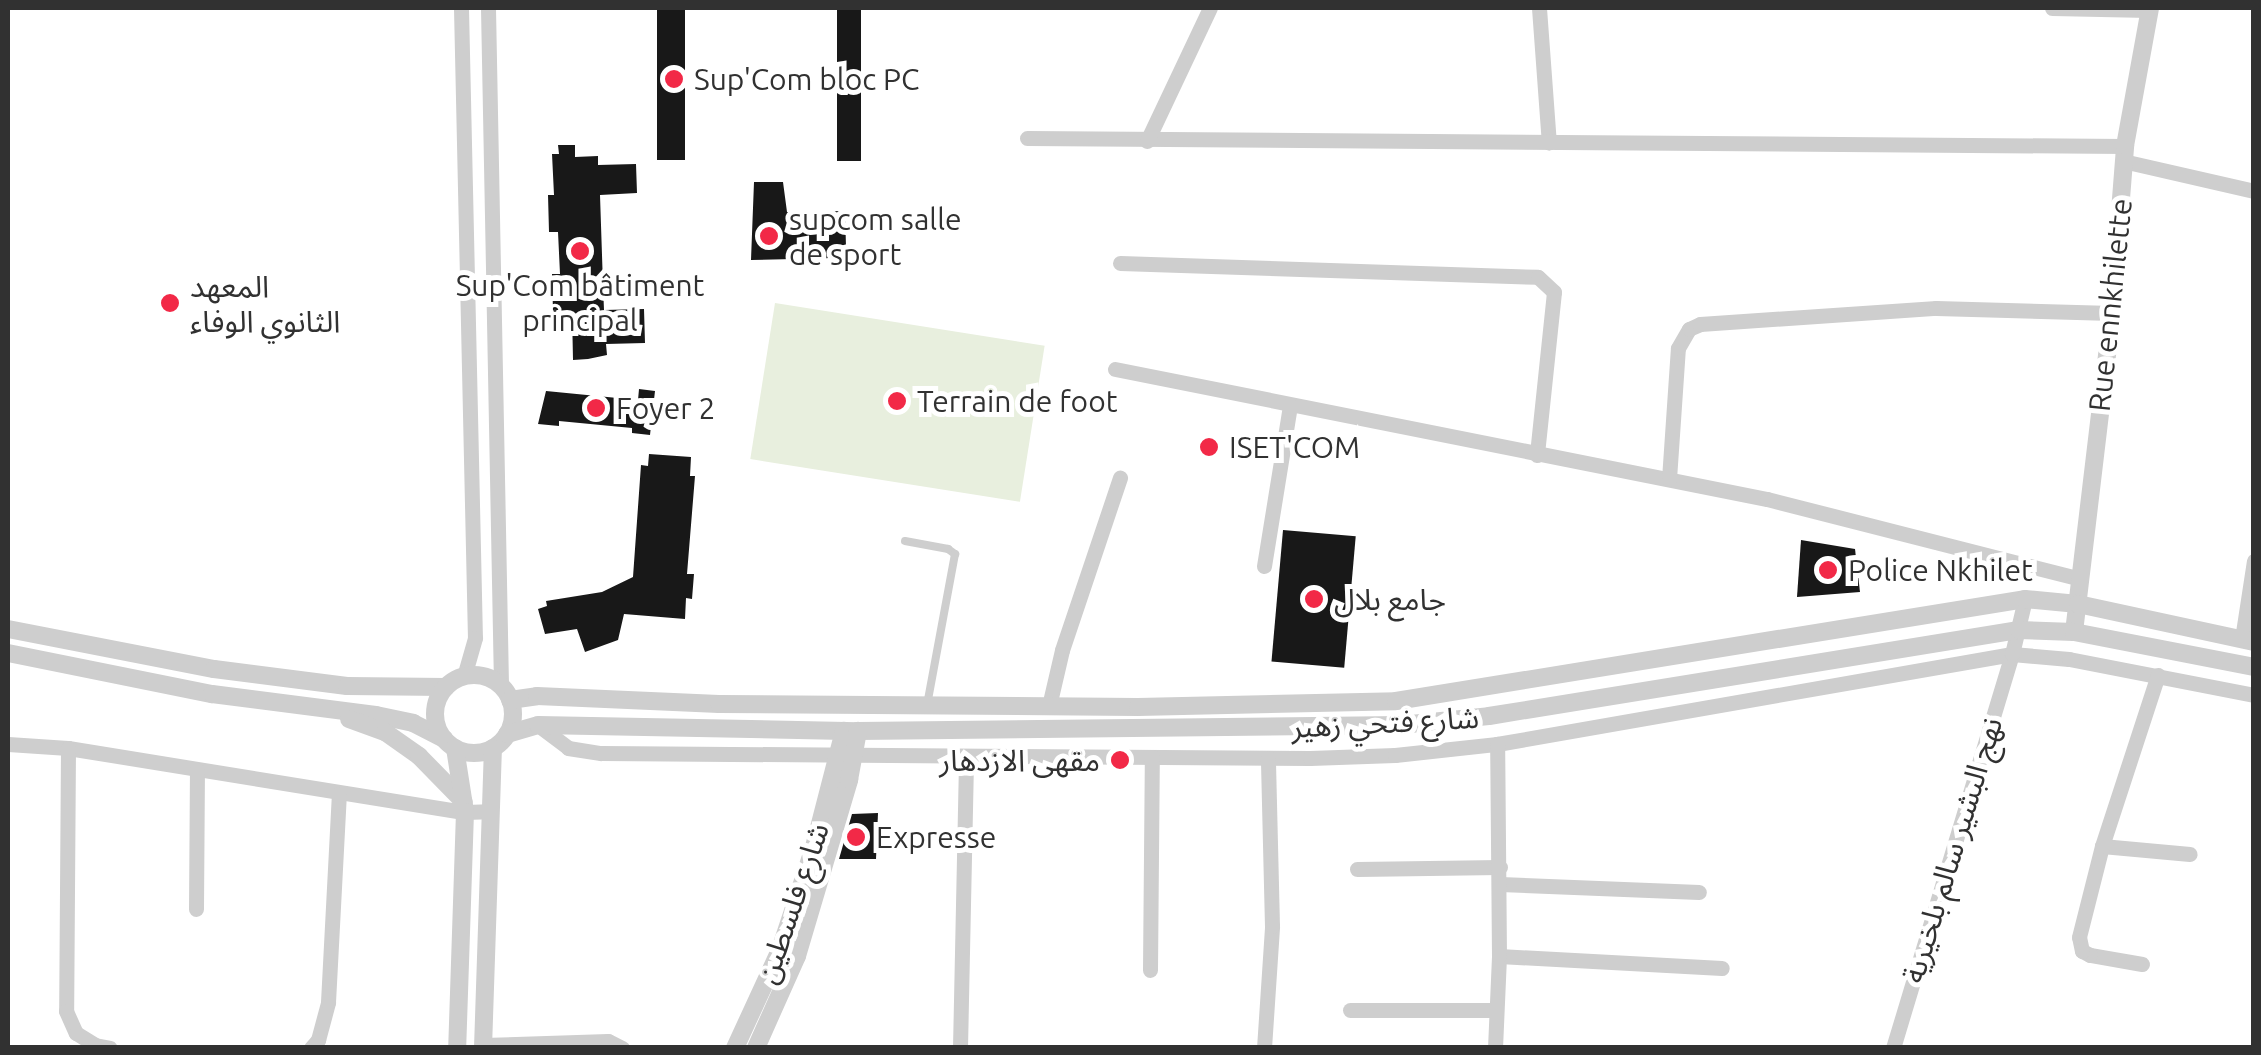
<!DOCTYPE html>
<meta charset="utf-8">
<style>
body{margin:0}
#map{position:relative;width:2261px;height:1055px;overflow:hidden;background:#fff;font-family:Ubuntu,"Noto Sans Arabic",sans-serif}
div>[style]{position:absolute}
.green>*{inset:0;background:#e8efde;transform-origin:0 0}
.building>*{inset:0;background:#181818;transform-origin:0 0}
.service>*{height:8px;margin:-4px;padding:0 4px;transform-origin:4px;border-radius:4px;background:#cecece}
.minor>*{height:15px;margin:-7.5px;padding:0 7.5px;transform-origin:7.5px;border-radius:7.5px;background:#cecece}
.tertiary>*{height:18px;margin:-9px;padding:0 9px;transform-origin:9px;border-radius:9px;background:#cecece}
.tertiary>.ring{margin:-9px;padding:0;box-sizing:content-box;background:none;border:18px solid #cecece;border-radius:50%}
.dots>*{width:28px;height:28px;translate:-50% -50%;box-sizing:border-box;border:5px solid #fff;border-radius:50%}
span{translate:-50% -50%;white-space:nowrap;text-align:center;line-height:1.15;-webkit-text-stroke:10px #fff;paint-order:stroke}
.poi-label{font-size:30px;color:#313131}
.left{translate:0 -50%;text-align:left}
.right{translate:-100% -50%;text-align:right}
.street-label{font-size:30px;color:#313131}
.frame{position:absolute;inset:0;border:10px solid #313131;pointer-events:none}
</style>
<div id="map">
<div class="green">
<div style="left:775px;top:303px;width:273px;height:158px;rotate:9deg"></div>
</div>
<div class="building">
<div style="left:657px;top:8px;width:28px;height:152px"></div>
<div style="left:837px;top:8px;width:24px;height:153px"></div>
<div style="clip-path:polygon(558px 145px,575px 145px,575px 157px,598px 156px,598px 165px,636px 164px,637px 193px,600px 195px,603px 285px,604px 310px,644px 309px,645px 343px,606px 344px,607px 355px,588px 359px,573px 360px,572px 312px,553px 312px,552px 274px,560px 274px,558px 232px,549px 232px,548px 195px,554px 195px,552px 154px,559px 154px)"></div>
<div style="clip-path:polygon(754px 182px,783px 182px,787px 212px,845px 211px,846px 247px,836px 248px,836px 258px,751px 260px)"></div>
<div style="clip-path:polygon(639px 389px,655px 391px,650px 435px,632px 433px,632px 428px,559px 421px,559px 426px,538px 424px,546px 391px,638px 400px)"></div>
<div style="clip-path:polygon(649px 454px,691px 457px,690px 476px,695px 476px,687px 574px,694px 574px,692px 599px,686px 598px,685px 619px,624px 614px,618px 640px,585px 652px,577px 629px,545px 634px,538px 609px,547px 606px,546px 601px,602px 592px,633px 577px,641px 465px,648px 466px)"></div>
<div style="left:1283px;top:530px;width:73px;height:132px;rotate:5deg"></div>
<div style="clip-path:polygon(1801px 540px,1855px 549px,1860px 592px,1797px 597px)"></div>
<div style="clip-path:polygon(878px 813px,876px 859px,839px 859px,852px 814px)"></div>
</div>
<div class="service">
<div style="left:905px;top:541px;width:44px;rotate:10.5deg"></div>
<div style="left:948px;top:549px;width:9px;rotate:36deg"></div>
<div style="left:955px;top:554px;width:154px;rotate:100.5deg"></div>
</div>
<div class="minor">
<div style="left:461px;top:8px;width:630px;rotate:88.73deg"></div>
<div style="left:475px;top:638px;width:40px;rotate:106deg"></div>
<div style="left:488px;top:8px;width:678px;rotate:88.9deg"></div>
<div style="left:1539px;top:8px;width:135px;rotate:85.8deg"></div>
<div style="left:2052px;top:8px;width:97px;rotate:1.2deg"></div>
<div style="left:1027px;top:138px;width:1098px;rotate:0.42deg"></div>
<div style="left:1147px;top:141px;width:147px;rotate:-64.7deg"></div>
<div style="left:2123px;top:161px;width:134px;rotate:12.9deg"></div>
<div style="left:1120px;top:263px;width:418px;rotate:1.9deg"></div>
<div style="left:1538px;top:277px;width:22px;rotate:43deg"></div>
<div style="left:1554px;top:292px;width:164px;rotate:96deg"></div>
<div style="left:1115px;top:369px;width:665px;rotate:11.28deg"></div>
<div style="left:1767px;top:499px;width:323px;rotate:14.3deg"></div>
<div style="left:1669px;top:479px;width:131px;rotate:-86.1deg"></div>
<div style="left:1678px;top:348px;width:22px;rotate:-60deg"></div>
<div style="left:1689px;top:329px;width:12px;rotate:-24deg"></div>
<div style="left:1700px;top:324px;width:237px;rotate:-3.9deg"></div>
<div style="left:1936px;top:308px;width:176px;rotate:1.6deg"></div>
<div style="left:1264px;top:566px;width:163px;rotate:-80.8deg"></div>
<div style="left:2242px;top:639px;width:79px;rotate:-81.3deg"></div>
<div style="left:1049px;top:706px;width:57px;rotate:-76.9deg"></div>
<div style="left:1062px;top:650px;width:182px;rotate:-71.4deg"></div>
<div style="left:538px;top:725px;width:38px;rotate:37deg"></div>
<div style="left:568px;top:748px;width:33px;rotate:9deg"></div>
<div style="left:601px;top:753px;width:709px;rotate:0.4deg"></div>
<div style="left:1310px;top:758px;width:85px;rotate:-2deg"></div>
<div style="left:1395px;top:755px;width:103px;rotate:-6.2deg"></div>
<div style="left:1497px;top:744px;width:523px;rotate:-9.91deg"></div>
<div style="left:2012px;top:654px;width:57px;rotate:5deg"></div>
<div style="left:2069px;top:659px;width:188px;rotate:11deg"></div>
<div style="left:8px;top:744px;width:60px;rotate:3.8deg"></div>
<div style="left:68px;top:748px;width:402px;rotate:9.2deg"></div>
<div style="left:465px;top:812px;width:23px;rotate:-2deg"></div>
<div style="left:68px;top:748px;width:263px;rotate:90.4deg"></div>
<div style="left:66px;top:1011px;width:24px;rotate:66deg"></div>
<div style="left:76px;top:1033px;width:22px;rotate:32deg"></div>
<div style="left:95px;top:1045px;width:15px;rotate:11deg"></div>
<div style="left:2102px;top:846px;width:88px;rotate:5.2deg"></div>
<div style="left:1357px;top:869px;width:143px;rotate:-0.8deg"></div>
<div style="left:1500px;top:884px;width:199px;rotate:2.3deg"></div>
<div style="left:196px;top:909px;width:139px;rotate:-89.6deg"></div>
<div style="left:1499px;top:956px;width:223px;rotate:3.1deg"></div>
<div style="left:2142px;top:964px;width:53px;rotate:-170.2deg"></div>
<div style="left:2090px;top:955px;width:9px;rotate:-153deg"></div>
<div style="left:2082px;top:951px;width:14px;rotate:-102deg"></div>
<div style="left:2079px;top:937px;width:94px;rotate:-75.8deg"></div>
<div style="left:2102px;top:846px;width:180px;rotate:-71.9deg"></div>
<div style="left:1150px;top:970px;width:213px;rotate:-89.5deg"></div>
<div style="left:1350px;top:1010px;width:146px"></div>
<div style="left:483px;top:1045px;width:125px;rotate:-1.8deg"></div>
<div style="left:608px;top:1041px;width:16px;rotate:27deg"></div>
<div style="left:311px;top:1048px;width:11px;rotate:-49deg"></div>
<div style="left:318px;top:1040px;width:39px;rotate:-75deg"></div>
<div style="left:328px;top:1002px;width:208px;rotate:-87deg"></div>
<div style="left:960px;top:1048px;width:291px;rotate:-88.8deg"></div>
<div style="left:1264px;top:1048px;width:122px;rotate:-86.2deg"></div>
<div style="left:1272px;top:926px;width:168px;rotate:-91.4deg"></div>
<div style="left:1495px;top:1048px;width:92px;rotate:-87.5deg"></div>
<div style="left:1499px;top:956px;width:212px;rotate:-90.5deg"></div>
<div style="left:1893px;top:1048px;width:412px;rotate:-73.2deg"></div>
<div style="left:2012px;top:654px;width:57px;rotate:-76.7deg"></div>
</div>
<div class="tertiary">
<div style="left:8px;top:629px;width:210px;rotate:11deg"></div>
<div style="left:214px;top:669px;width:134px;rotate:7.3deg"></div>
<div style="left:347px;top:686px;width:99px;rotate:0.6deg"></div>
<div style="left:2074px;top:632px;width:321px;rotate:-83.2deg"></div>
<div style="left:2112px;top:313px;width:168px;rotate:-85.5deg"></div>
<div style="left:2125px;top:146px;width:140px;rotate:-79.7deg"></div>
<div style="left:8px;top:653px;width:208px;rotate:11.4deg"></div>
<div style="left:212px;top:694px;width:165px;rotate:7.3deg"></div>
<div style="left:376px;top:715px;width:38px;rotate:12deg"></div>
<div style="left:413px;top:723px;width:35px;rotate:27deg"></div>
<div class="ring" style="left:435px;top:675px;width:60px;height:60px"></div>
<div style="left:510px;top:700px;width:27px;rotate:-8deg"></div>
<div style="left:537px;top:696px;width:182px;rotate:2.5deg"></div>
<div style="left:719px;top:704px;width:419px;rotate:0.4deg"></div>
<div style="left:1138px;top:707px;width:258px;rotate:-1.3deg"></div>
<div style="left:1396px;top:701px;width:637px;rotate:-9.21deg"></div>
<div style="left:2025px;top:599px;width:53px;rotate:5.4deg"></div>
<div style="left:2078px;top:604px;width:180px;rotate:12.2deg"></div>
<div style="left:349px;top:719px;width:38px;rotate:20deg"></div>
<div style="left:385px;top:732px;width:42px;rotate:35.2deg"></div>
<div style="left:419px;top:756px;width:64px;rotate:45.6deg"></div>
<div style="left:507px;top:734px;width:32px;rotate:-16deg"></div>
<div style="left:538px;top:725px;width:320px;rotate:1.1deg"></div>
<div style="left:858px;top:731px;width:543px;rotate:-0.63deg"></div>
<div style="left:1401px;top:725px;width:88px;rotate:-5.8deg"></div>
<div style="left:1489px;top:716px;width:537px;rotate:-9.22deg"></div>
<div style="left:2019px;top:630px;width:55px;rotate:2.1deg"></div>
<div style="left:2074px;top:632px;width:183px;rotate:11deg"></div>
<div style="left:455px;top:748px;width:65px;rotate:81.1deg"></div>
<div style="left:465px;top:812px;width:236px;rotate:91.9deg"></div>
<div style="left:483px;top:1048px;width:300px;rotate:-88.1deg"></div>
<div style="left:735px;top:1048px;width:108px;rotate:-65.3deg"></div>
<div style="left:780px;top:950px;width:108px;rotate:-71.7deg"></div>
<div style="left:814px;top:847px;width:120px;rotate:-75.5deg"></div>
<div style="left:756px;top:1048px;width:101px;rotate:-66deg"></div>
<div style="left:797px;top:956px;width:184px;rotate:-73.5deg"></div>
<div style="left:849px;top:780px;width:50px;rotate:-79.6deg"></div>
</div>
<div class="dots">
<div style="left:674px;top:79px;background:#f22947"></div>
<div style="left:769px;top:236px;background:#f22947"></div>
<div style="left:580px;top:251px;background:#f22947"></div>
<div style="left:170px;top:303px;background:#f22947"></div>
<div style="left:897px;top:401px;background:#f22947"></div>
<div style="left:596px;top:408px;background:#f22947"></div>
<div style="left:1209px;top:447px;background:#f22947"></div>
<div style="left:1828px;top:570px;background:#f22947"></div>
<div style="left:1314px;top:599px;background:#f22947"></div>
<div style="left:1120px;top:760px;background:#f22947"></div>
<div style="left:856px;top:837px;background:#f22947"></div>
</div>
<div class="poi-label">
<span class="left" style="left:694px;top:79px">Sup'Com bloc PC</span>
<span class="left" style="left:789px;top:236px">supcom salle<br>de sport</span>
<span style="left:580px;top:302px">Sup'Com bâtiment<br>principal</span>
<span class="left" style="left:190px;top:303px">المعهد<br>الثانوي الوفاء</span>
<span class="left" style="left:917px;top:401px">Terrain de foot</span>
<span class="left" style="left:616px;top:408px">Foyer 2</span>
<span class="left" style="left:1229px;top:447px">ISET'COM</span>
<span class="left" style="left:1848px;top:570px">Police Nkhilet</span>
<span class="left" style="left:1334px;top:599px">جامع بلال</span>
<span class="right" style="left:1100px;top:760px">مقهى الازدهار</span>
<span class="left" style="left:876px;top:837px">Expresse</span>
</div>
<div class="street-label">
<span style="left:2110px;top:305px;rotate:-84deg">Rue ennkhilette</span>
<span style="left:1385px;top:722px;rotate:-3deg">شارع فتحي زهير</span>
<span style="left:1952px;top:850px;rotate:-73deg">نهج البشير سالم بلخيرية</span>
<span style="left:792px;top:903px;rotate:-71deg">شارع فلسطين</span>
</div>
<div class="frame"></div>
</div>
